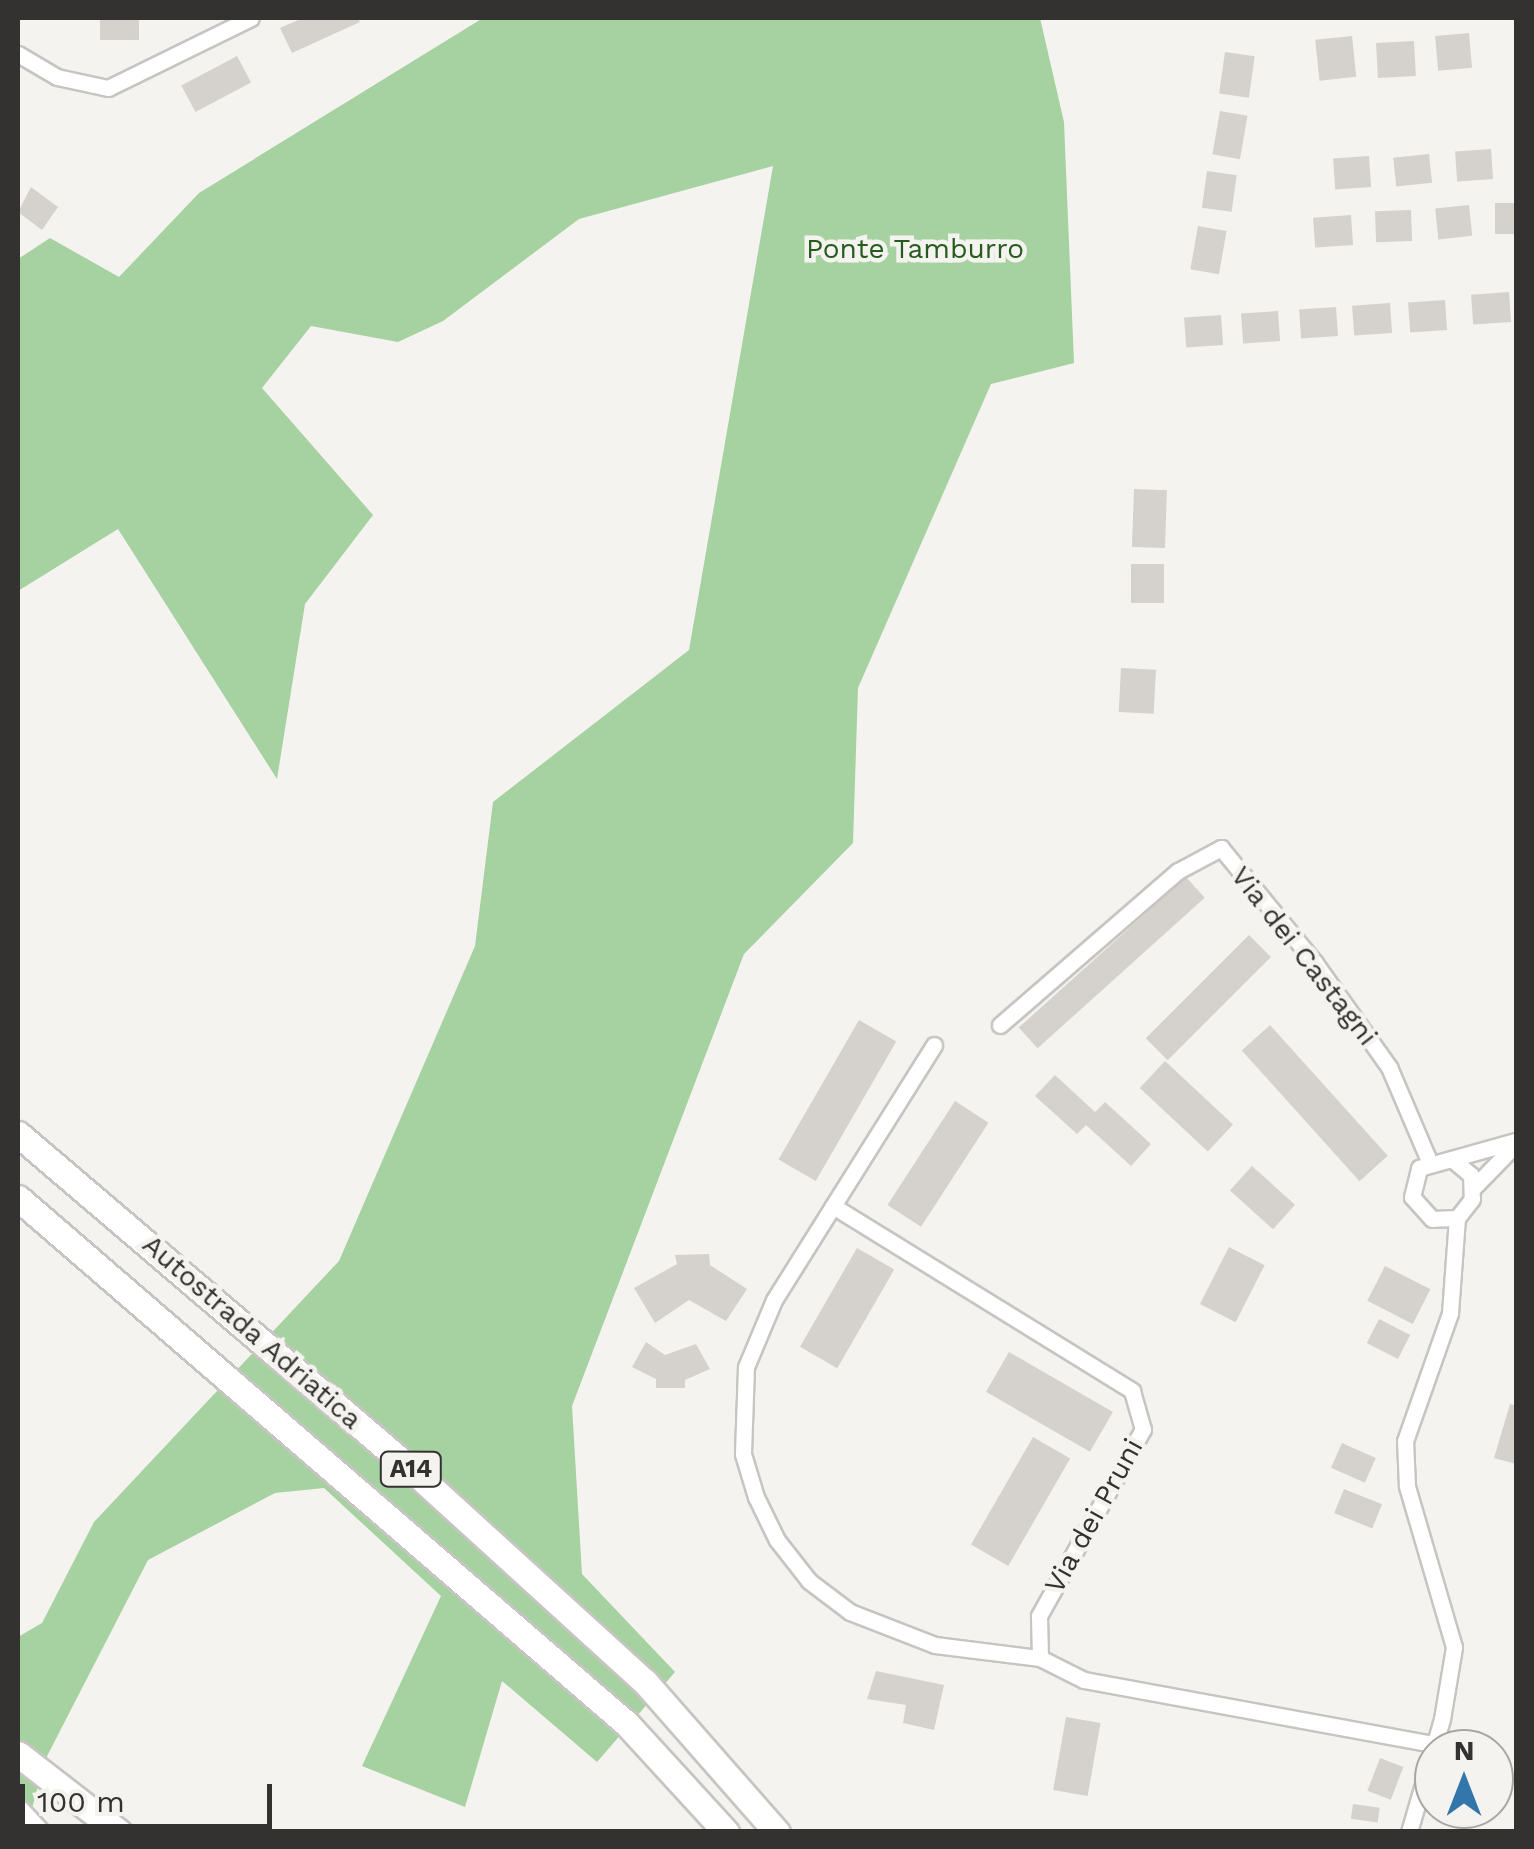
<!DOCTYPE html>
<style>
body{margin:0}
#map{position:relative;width:1534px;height:1849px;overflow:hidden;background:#f5f3ef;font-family:"Work Sans",sans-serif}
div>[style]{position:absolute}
.forest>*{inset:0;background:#a6d1a0}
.building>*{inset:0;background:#d5d2ce;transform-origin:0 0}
.roads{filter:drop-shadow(2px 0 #c7c5c1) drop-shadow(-2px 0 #c7c5c1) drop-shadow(0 2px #c7c5c1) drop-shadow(0 -2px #c7c5c1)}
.minor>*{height:15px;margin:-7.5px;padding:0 7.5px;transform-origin:7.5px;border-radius:7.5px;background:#fff}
.highway>*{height:25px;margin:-12.5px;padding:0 12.5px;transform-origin:12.5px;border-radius:12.5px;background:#fff}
span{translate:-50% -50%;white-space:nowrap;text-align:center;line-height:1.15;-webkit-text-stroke:9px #f5f3ef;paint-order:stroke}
.shield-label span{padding:2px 8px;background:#f5f3ef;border:2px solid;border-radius:8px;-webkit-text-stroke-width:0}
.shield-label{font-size:25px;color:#333231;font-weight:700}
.park-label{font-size:28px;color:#255c1d}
.street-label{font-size:28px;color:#333231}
.frame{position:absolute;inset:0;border:20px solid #333231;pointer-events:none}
.north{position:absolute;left:1414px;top:1729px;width:100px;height:100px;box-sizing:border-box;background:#f5f3ef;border:2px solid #a7a6a3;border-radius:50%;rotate:0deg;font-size:28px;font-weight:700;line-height:40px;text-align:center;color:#333231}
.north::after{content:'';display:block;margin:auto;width:35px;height:45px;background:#3276ac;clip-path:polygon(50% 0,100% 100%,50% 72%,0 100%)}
.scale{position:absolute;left:20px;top:1784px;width:252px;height:45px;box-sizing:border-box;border:5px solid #333231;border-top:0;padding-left:12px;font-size:30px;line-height:35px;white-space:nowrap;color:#333231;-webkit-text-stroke:8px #f5f3ef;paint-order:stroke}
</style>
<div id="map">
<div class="forest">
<div style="clip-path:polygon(483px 18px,1040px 18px,1064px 122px,1074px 363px,991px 384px,858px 688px,853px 843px,744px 954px,572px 1406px,582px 1574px,675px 1672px,597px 1762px,502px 1681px,465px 1807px,362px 1766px,441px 1596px,324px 1488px,275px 1493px,148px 1560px,44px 1762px,26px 1832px,18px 1831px,18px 1637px,42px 1623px,94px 1522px,339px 1261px,475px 946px,493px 802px,689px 650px,773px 166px,579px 219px,443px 321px,398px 342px,311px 326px,262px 388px,373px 515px,305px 604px,277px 779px,118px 529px,18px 591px,18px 259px,50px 238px,119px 277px,199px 193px)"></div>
</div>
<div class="building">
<div style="left:100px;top:18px;width:39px;height:22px"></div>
<div style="clip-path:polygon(303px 18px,358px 18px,360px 22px,292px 53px,280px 28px)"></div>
<div style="left:1469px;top:33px;width:35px;height:34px;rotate:85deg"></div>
<div style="left:1352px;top:36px;width:41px;height:37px;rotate:84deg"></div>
<div style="left:1414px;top:41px;width:35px;height:38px;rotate:87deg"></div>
<div style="left:1225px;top:52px;width:30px;height:42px;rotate:8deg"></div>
<div style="left:237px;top:56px;width:30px;height:63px;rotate:62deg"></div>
<div style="left:1220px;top:111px;width:28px;height:44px;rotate:10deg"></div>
<div style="left:1491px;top:149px;width:30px;height:36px;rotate:86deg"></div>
<div style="left:1429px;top:154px;width:29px;height:36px;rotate:84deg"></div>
<div style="left:1369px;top:156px;width:31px;height:36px;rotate:86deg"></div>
<div style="left:1207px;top:171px;width:30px;height:37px;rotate:8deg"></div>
<div style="clip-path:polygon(31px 187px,58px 207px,42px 230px,18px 212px)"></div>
<div style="left:1516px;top:203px;width:31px;height:21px;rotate:90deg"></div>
<div style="left:1469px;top:205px;width:31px;height:34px;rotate:84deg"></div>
<div style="left:1411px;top:210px;width:31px;height:36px;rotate:88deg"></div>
<div style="left:1351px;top:215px;width:30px;height:38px;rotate:86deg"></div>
<div style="left:1198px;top:226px;width:29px;height:44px;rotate:10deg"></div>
<div style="left:1509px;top:292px;width:30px;height:38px;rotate:86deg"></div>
<div style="left:1445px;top:300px;width:30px;height:37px;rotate:86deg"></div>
<div style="left:1390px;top:303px;width:30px;height:38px;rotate:86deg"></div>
<div style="left:1336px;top:307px;width:29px;height:37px;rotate:86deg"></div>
<div style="left:1278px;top:311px;width:30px;height:37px;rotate:86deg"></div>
<div style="left:1221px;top:315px;width:30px;height:37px;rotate:86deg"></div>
<div style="left:1134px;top:489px;width:33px;height:58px;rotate:2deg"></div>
<div style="left:1131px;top:564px;width:33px;height:39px"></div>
<div style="left:1121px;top:668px;width:35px;height:44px;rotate:3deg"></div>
<div style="left:1186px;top:877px;width:28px;height:225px;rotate:48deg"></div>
<div style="left:1249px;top:935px;width:31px;height:146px;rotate:45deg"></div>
<div style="left:859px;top:1020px;width:43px;height:161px;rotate:30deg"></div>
<div style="left:1270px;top:1025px;width:176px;height:38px;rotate:48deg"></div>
<div style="left:1165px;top:1061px;width:93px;height:37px;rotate:43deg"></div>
<div style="clip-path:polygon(1055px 1075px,1095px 1112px,1105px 1102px,1151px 1144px,1131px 1166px,1086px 1125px,1077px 1134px,1035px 1096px)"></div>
<div style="left:955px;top:1101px;width:40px;height:124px;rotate:33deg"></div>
<div style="left:1252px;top:1166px;width:58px;height:33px;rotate:42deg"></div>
<div style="left:1229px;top:1247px;width:40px;height:64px;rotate:27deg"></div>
<div style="left:857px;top:1248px;width:43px;height:114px;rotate:30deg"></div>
<div style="clip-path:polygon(709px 1254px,710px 1265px,747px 1289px,726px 1321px,689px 1300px,655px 1323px,634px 1288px,677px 1264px,675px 1255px)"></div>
<div style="left:1385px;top:1266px;width:51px;height:39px;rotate:27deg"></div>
<div style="left:1379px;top:1319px;width:35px;height:27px;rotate:27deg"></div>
<div style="clip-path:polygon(646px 1342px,665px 1355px,696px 1344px,710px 1369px,685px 1380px,685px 1388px,656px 1388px,656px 1379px,632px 1367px)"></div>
<div style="left:1009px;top:1352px;width:120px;height:46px;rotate:30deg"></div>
<div style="clip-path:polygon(1510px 1404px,1516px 1406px,1516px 1464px,1494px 1458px)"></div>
<div style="left:1033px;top:1437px;width:43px;height:124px;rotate:30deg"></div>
<div style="left:1342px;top:1443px;width:37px;height:27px;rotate:24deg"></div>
<div style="left:1344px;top:1489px;width:41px;height:26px;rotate:22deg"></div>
<div style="clip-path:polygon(876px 1671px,944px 1685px,934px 1730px,903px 1723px,906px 1705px,867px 1699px)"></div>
<div style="left:1066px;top:1717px;width:35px;height:74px;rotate:10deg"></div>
<div style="left:1380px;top:1758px;width:25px;height:35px;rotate:21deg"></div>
<div style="left:1353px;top:1804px;width:27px;height:15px;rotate:8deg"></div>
</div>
<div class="roads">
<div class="minor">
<div style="left:18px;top:54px;width:45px;rotate:30.5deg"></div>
<div style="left:57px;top:77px;width:52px;rotate:12.2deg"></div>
<div style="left:108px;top:88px;width:159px;rotate:-26.1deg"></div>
<div style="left:1000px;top:1025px;width:235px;rotate:-40.9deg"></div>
<div style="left:1178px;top:871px;width:49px;rotate:-28.1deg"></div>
<div style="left:1221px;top:848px;width:149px;rotate:50.7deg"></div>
<div style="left:1315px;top:963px;width:128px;rotate:54.6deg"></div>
<div style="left:1389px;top:1067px;width:102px;rotate:66.9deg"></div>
<div style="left:934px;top:1045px;width:190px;rotate:122.1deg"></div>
<div style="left:833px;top:1206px;width:352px;rotate:31.7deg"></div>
<div style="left:1132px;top:1391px;width:40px;rotate:74deg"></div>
<div style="left:1143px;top:1429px;width:214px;rotate:119.1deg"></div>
<div style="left:1039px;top:1616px;width:42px;rotate:88.6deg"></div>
<div style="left:1040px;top:1658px;width:49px;rotate:26.6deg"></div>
<div style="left:1084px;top:1680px;width:356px;rotate:10.4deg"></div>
<div style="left:1453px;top:1160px;width:23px;rotate:40deg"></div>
<div style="left:1471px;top:1175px;width:24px;rotate:88deg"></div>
<div style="left:1472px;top:1199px;width:24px;rotate:128deg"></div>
<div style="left:1457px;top:1218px;width:25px;rotate:178deg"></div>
<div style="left:1432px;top:1219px;width:30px;rotate:-132deg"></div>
<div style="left:1412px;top:1197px;width:30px;rotate:-76deg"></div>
<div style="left:1419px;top:1168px;width:101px;rotate:-15.6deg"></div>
<div style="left:1474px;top:1187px;width:60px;rotate:-45.7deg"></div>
<div style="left:833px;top:1206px;width:111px;rotate:122.1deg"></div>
<div style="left:774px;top:1300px;width:73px;rotate:112.7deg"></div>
<div style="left:746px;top:1367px;width:87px;rotate:92deg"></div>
<div style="left:743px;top:1454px;width:45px;rotate:73.2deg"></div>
<div style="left:756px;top:1497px;width:48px;rotate:64deg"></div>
<div style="left:777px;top:1540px;width:52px;rotate:52deg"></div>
<div style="left:809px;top:1581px;width:51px;rotate:37.1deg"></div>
<div style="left:850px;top:1612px;width:91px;rotate:21.2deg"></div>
<div style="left:935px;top:1645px;width:106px;rotate:7.1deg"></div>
<div style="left:1409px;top:1832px;width:118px;rotate:-73.7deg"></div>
<div style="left:1442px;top:1719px;width:73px;rotate:-80.5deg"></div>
<div style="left:1454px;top:1647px;width:168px;rotate:-106.3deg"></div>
<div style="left:1407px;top:1486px;width:45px;rotate:-92.5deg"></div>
<div style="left:1405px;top:1441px;width:136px;rotate:-70.6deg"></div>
<div style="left:1450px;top:1313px;width:95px;rotate:-85.8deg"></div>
</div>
<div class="highway">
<div style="left:18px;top:1134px;width:519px;rotate:40.47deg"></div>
<div style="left:413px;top:1471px;width:314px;rotate:42.3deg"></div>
<div style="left:645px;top:1682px;width:200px;rotate:48.7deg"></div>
<div style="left:18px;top:1198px;width:805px;rotate:40.82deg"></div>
<div style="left:627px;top:1724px;width:147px;rotate:47.5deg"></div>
<div style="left:18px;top:1754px;width:128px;rotate:37.7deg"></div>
<div style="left:18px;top:1813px;width:26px;rotate:47deg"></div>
</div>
</div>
<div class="shield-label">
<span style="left:411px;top:1469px">A14</span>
</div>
<div class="park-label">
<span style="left:915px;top:249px">Ponte Tamburro</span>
</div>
<div class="street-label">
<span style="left:1304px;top:956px;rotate:52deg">Via dei Castagni</span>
<span style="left:252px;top:1332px;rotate:41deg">Autostrada Adriatica</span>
<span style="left:1094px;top:1516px;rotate:-61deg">Via dei Pruni</span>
</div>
<div class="frame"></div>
<div class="north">N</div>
<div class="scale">100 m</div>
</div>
